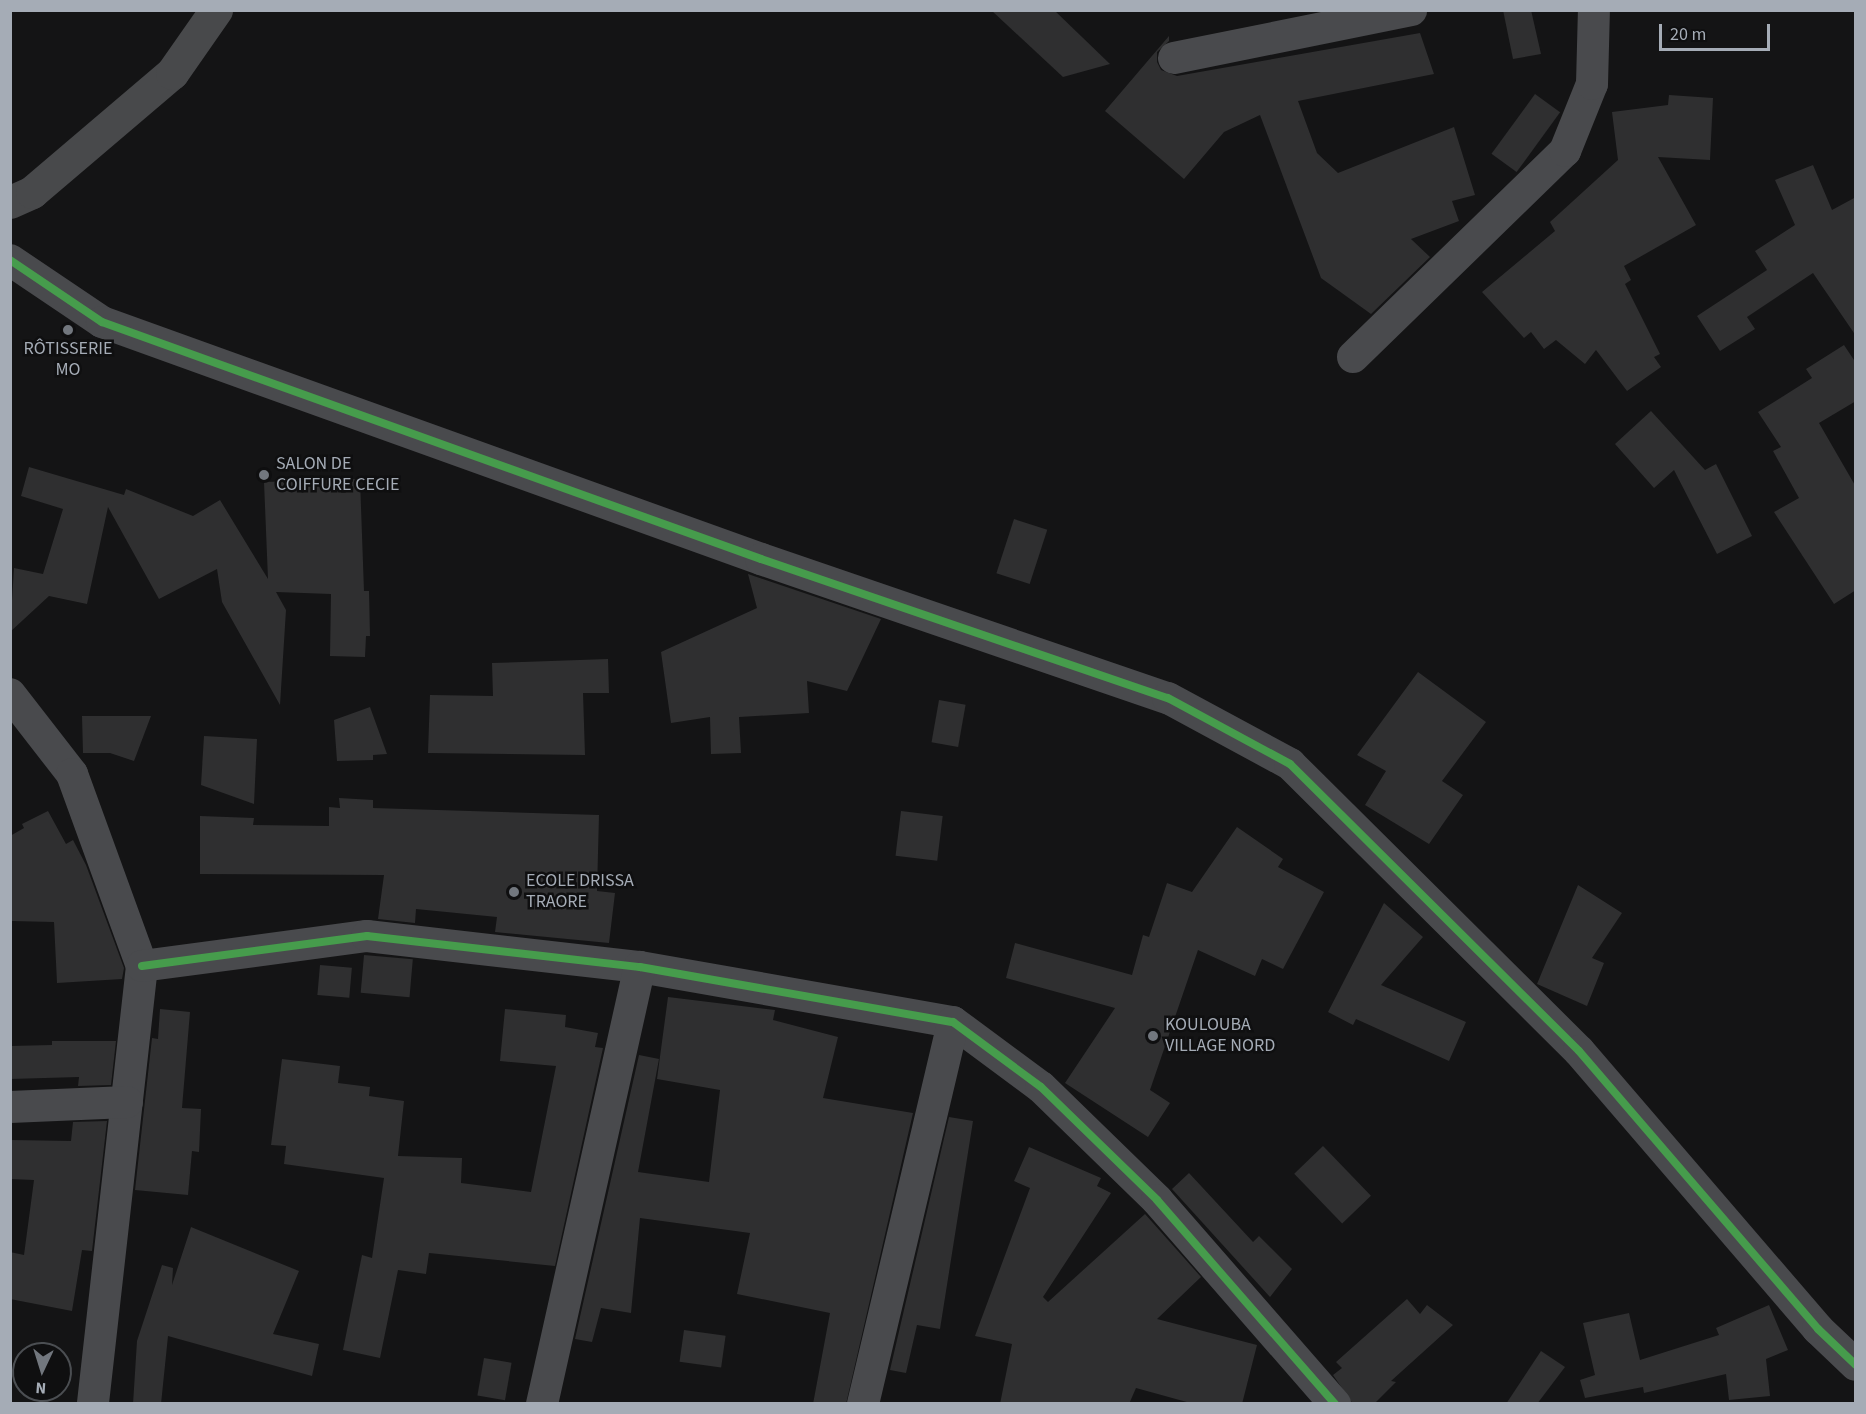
<!DOCTYPE html>
<meta charset="utf-8">
<style>
body{margin:0}
#map{position:relative;width:1866px;height:1414px;overflow:hidden;background:#141415;font-family:"Source Sans 3",sans-serif}
div>[style]{position:absolute}
.building>*{inset:0;background:#2f2f30;transform-origin:0 0}
.street>*{height:32px;margin:-16px;padding:0 16px;transform-origin:16px;border-radius:16px;background:#494a4d}
.secondary>*{height:33px;margin:-16.5px;padding:0 16.5px;transform-origin:16.5px;border-radius:16.5px;background:#48494b}
.cycleway>*{height:8px;margin:-4px;padding:0 4px;transform-origin:4px;border-radius:4px;background:#469c4c}
.dots>*{width:16px;height:16px;translate:-50% -50%;box-sizing:border-box;border:3px solid #0f0f10;border-radius:50%}
span{translate:-50% -50%;white-space:nowrap;text-align:center;line-height:1.15;-webkit-text-stroke:5px #0f0f10;paint-order:stroke}
.poi-label{font-size:18px;color:#a5acb6}
.left{translate:0 -50%;text-align:left}
.frame{position:absolute;inset:0;border:12px solid #a5acb6;pointer-events:none}
.north{position:absolute;left:12px;top:1342px;width:60px;height:60px;box-sizing:border-box;background:#0f0f10;border:2px solid #4b4e52;border-radius:50%;rotate:184deg;font-size:16px;font-weight:700;line-height:24px;text-align:center;color:#a5acb6}
.north::after{content:'';display:block;margin:auto;width:21px;height:27px;background:#72777e;clip-path:polygon(50% 0,100% 100%,50% 72%,0 100%)}
.scale{position:absolute;left:1659px;top:24px;width:111px;height:27px;box-sizing:border-box;border:3px solid #a5acb6;border-top:0;padding-left:8px;font-size:18px;line-height:21px;white-space:nowrap;color:#a5acb6;-webkit-text-stroke:4px #0f0f10;paint-order:stroke}
</style>
<div id="map">
<div class="building">
<div style="clip-path:polygon(991px 10px,1054px 10px,1110px 64px,1063px 77px)"></div>
<div style="clip-path:polygon(1503px 10px,1531px 10px,1541px 54px,1513px 59px)"></div>
<div style="clip-path:polygon(1420px 33px,1434px 74px,1298px 101px,1317px 153px,1338px 173px,1454px 127px,1475px 195px,1452px 201px,1459px 221px,1411px 239px,1430px 257px,1371px 314px,1321px 278px,1260px 115px,1224px 132px,1184px 179px,1105px 111px,1169px 36px,1169px 41px,1157px 52px,1157px 62px,1161px 70px,1177px 76px)"></div>
<div style="left:1535px;top:94px;width:31px;height:74px;rotate:36deg"></div>
<div style="clip-path:polygon(1669px 95px,1713px 98px,1710px 160px,1658px 157px,1696px 225px,1624px 266px,1631px 280px,1625px 284px,1660px 354px,1654px 357px,1661px 367px,1627px 391px,1596px 350px,1585px 364px,1556px 340px,1544px 349px,1531px 332px,1524px 338px,1482px 292px,1555px 231px,1550px 222px,1618px 160px,1612px 112px,1668px 105px)"></div>
<div style="clip-path:polygon(1813px 165px,1832px 210px,1856px 197px,1856px 336px,1813px 273px,1747px 317px,1755px 329px,1720px 351px,1697px 316px,1767px 270px,1755px 251px,1795px 225px,1775px 180px)"></div>
<div style="clip-path:polygon(1844px 345px,1856px 363px,1856px 401px,1819px 423px,1856px 487px,1856px 590px,1834px 604px,1774px 512px,1799px 498px,1773px 451px,1781px 447px,1758px 412px,1812px 378px,1806px 369px)"></div>
<div style="clip-path:polygon(1651px 411px,1705px 470px,1716px 464px,1752px 536px,1717px 554px,1674px 470px,1654px 488px,1615px 444px)"></div>
<div style="clip-path:polygon(29px 467px,124px 495px,126px 489px,193px 516px,220px 500px,268px 579px,264px 482px,360px 479px,364px 591px,369px 591px,370px 636px,366px 636px,365px 657px,330px 656px,331px 594px,276px 592px,286px 610px,280px 705px,222px 602px,217px 569px,159px 599px,108px 507px,87px 604px,49px 596px,10px 632px,14px 568px,43px 574px,63px 509px,21px 496px)"></div>
<div style="left:1014px;top:519px;width:35px;height:57px;rotate:18deg"></div>
<div style="clip-path:polygon(748px 574px,881px 619px,847px 691px,807px 681px,809px 713px,739px 717px,741px 753px,711px 754px,710px 717px,671px 723px,661px 652px,757px 608px)"></div>
<div style="clip-path:polygon(608px 659px,609px 693px,583px 693px,585px 755px,428px 753px,430px 695px,493px 696px,492px 663px)"></div>
<div style="clip-path:polygon(1418px 672px,1486px 722px,1442px 781px,1463px 795px,1429px 844px,1365px 805px,1386px 771px,1357px 755px)"></div>
<div style="left:939px;top:700px;width:27px;height:43px;rotate:10deg"></div>
<div style="clip-path:polygon(370px 707px,387px 754px,373px 755px,373px 760px,337px 761px,334px 720px)"></div>
<div style="clip-path:polygon(82px 716px,151px 716px,134px 761px,110px 753px,83px 753px)"></div>
<div style="clip-path:polygon(204px 736px,257px 739px,254px 804px,201px 785px)"></div>
<div style="clip-path:polygon(339px 798px,373px 800px,373px 808px,599px 815px,597px 891px,615px 893px,609px 943px,495px 932px,497px 917px,416px 909px,415px 923px,378px 919px,384px 875px,200px 874px,200px 816px,254px 818px,253px 825px,329px 826px,329px 807px,340px 808px)"></div>
<div style="clip-path:polygon(48px 811px,66px 844px,73px 840px,86px 865px,124px 968px,122px 979px,57px 983px,54px 922px,11px 921px,10px 836px,24px 828px,22px 824px)"></div>
<div style="left:901px;top:811px;width:42px;height:45px;rotate:7deg"></div>
<div style="clip-path:polygon(1237px 827px,1283px 859px,1278px 867px,1324px 892px,1283px 969px,1262px 959px,1255px 976px,1198px 950px,1150px 1090px,1170px 1103px,1148px 1137px,1065px 1083px,1115px 1008px,1006px 978px,1015px 943px,1132px 975px,1143px 935px,1149px 937px,1167px 883px,1192px 892px)"></div>
<div style="clip-path:polygon(1578px 885px,1622px 913px,1592px 958px,1604px 963px,1587px 1006px,1537px 984px)"></div>
<div style="clip-path:polygon(1384px 903px,1423px 937px,1381px 985px,1466px 1022px,1449px 1061px,1356px 1019px,1353px 1025px,1328px 1012px)"></div>
<div style="left:364px;top:955px;width:49px;height:38px;rotate:5deg"></div>
<div style="left:320px;top:965px;width:32px;height:30px;rotate:5deg"></div>
<div style="clip-path:polygon(668px 997px,775px 1010px,773px 1020px,838px 1037px,823px 1098px,913px 1113px,846px 1404px,813px 1404px,830px 1313px,737px 1294px,750px 1233px,640px 1218px,631px 1313px,601px 1308px,592px 1342px,575px 1339px,639px 1055px,659px 1059px,638px 1172px,709px 1182px,720px 1090px,657px 1079px)"></div>
<div style="clip-path:polygon(160px 1009px,190px 1012px,182px 1108px,201px 1109px,199px 1152px,192px 1151px,188px 1195px,135px 1190px,152px 1038px,158px 1039px)"></div>
<div style="clip-path:polygon(505px 1009px,566px 1015px,565px 1027px,598px 1033px,595px 1047px,603px 1048px,555px 1266px,429px 1253px,426px 1274px,398px 1270px,380px 1358px,343px 1350px,362px 1255px,372px 1258px,384px 1178px,284px 1164px,286px 1146px,271px 1145px,282px 1059px,340px 1066px,338px 1083px,370px 1087px,369px 1096px,404px 1101px,398px 1156px,462px 1158px,461px 1183px,531px 1192px,556px 1066px,500px 1061px)"></div>
<div style="clip-path:polygon(52px 1041px,116px 1041px,111px 1085px,78px 1086px,79px 1077px,10px 1079px,10px 1046px,52px 1045px)"></div>
<div style="clip-path:polygon(949px 1117px,973px 1121px,940px 1329px,917px 1325px,906px 1373px,890px 1370px)"></div>
<div style="clip-path:polygon(107px 1121px,92px 1251px,82px 1250px,72px 1311px,10px 1299px,10px 1252px,24px 1255px,34px 1180px,10px 1179px,10px 1140px,71px 1141px,73px 1122px)"></div>
<div style="left:1323px;top:1146px;width:69px;height:40px;rotate:46deg"></div>
<div style="clip-path:polygon(1029px 1147px,1101px 1178px,1097px 1186px,1111px 1193px,1043px 1297px,1048px 1302px,1145px 1214px,1201px 1277px,1157px 1319px,1257px 1345px,1242px 1404px,1194px 1404px,1136px 1388px,1129px 1404px,1000px 1404px,1012px 1344px,975px 1336px,1030px 1188px,1014px 1181px)"></div>
<div style="clip-path:polygon(1189px 1173px,1253px 1242px,1259px 1236px,1292px 1269px,1270px 1297px,1172px 1189px)"></div>
<div style="clip-path:polygon(191px 1227px,299px 1271px,273px 1334px,319px 1344px,312px 1376px,168px 1336px,161px 1404px,133px 1404px,137px 1341px,162px 1265px,173px 1268px,172px 1285px)"></div>
<div style="clip-path:polygon(1407px 1299px,1420px 1314px,1427px 1305px,1453px 1325px,1391px 1381px,1396px 1382px,1374px 1404px,1353px 1404px,1333px 1375px,1342px 1368px,1336px 1362px)"></div>
<div style="clip-path:polygon(1769px 1305px,1788px 1350px,1766px 1359px,1770px 1396px,1729px 1400px,1726px 1374px,1644px 1393px,1643px 1387px,1585px 1398px,1580px 1380px,1595px 1375px,1583px 1323px,1629px 1313px,1640px 1360px,1719px 1335px,1716px 1328px)"></div>
<div style="left:684px;top:1330px;width:42px;height:32px;rotate:8deg"></div>
<div style="clip-path:polygon(1541px 1351px,1565px 1367px,1537px 1404px,1506px 1404px)"></div>
<div style="left:484px;top:1358px;width:28px;height:38px;rotate:10deg"></div>
</div>
<div class="street">
<div style="left:1174px;top:58px;width:242px;rotate:-11.4deg"></div>
<div style="left:10px;top:260px;width:111px;rotate:34deg"></div>
<div style="left:102px;top:322px;width:700px;rotate:19.78deg"></div>
<div style="left:761px;top:559px;width:430px;rotate:18.9deg"></div>
<div style="left:1168px;top:698px;width:139px;rotate:28.4deg"></div>
<div style="left:1290px;top:764px;width:407px;rotate:44.8deg"></div>
<div style="left:1579px;top:1051px;width:367px;rotate:49.3deg"></div>
<div style="left:1818px;top:1329px;width:52px;rotate:43.5deg"></div>
<div style="left:1353px;top:357px;width:296px;rotate:-44.2deg"></div>
<div style="left:1565px;top:151px;width:72px;rotate:-68.1deg"></div>
<div style="left:1592px;top:84px;width:74px;rotate:-88.5deg"></div>
<div style="left:10px;top:694px;width:101px;rotate:52.2deg"></div>
<div style="left:72px;top:774px;width:204px;rotate:70deg"></div>
<div style="left:142px;top:966px;width:441px;rotate:96.4deg"></div>
<div style="left:142px;top:966px;width:227px;rotate:-7.6deg"></div>
<div style="left:367px;top:936px;width:275px;rotate:6.5deg"></div>
<div style="left:640px;top:967px;width:318px;rotate:10deg"></div>
<div style="left:953px;top:1022px;width:109px;rotate:36.5deg"></div>
<div style="left:1041px;top:1087px;width:162px;rotate:44.2deg"></div>
<div style="left:1157px;top:1200px;width:271px;rotate:48.9deg"></div>
<div style="left:10px;top:1107px;width:117px;rotate:-2.4deg"></div>
<div style="left:542px;top:1404px;width:448px;rotate:-77.4deg"></div>
<div style="left:863px;top:1404px;width:392px;rotate:-76.7deg"></div>
</div>
<div class="secondary">
<div style="left:10px;top:202px;width:24px;rotate:-24deg"></div>
<div style="left:32px;top:192px;width:184px;rotate:-40.4deg"></div>
<div style="left:172px;top:73px;width:77px;rotate:-55.1deg"></div>
</div>
<div class="cycleway">
<div style="left:10px;top:260px;width:111px;rotate:34deg"></div>
<div style="left:102px;top:322px;width:700px;rotate:19.78deg"></div>
<div style="left:761px;top:559px;width:430px;rotate:18.9deg"></div>
<div style="left:1168px;top:698px;width:139px;rotate:28.4deg"></div>
<div style="left:1290px;top:764px;width:407px;rotate:44.8deg"></div>
<div style="left:1579px;top:1051px;width:367px;rotate:49.3deg"></div>
<div style="left:1818px;top:1329px;width:52px;rotate:43.5deg"></div>
<div style="left:142px;top:966px;width:227px;rotate:-7.6deg"></div>
<div style="left:367px;top:936px;width:275px;rotate:6.5deg"></div>
<div style="left:640px;top:967px;width:318px;rotate:10deg"></div>
<div style="left:953px;top:1022px;width:109px;rotate:36.5deg"></div>
<div style="left:1041px;top:1087px;width:162px;rotate:44.2deg"></div>
<div style="left:1157px;top:1200px;width:271px;rotate:48.9deg"></div>
</div>
<div class="dots">
<div style="left:68px;top:330px;background:#72777e"></div>
<div style="left:264px;top:475px;background:#72777e"></div>
<div style="left:514px;top:892px;background:#72777e"></div>
<div style="left:1153px;top:1036px;background:#72777e"></div>
</div>
<div class="poi-label">
<span style="left:68px;top:360px">RÔTISSERIE<br>MO</span>
<span class="left" style="left:276px;top:475px">SALON DE<br>COIFFURE CECIE</span>
<span class="left" style="left:526px;top:892px">ECOLE DRISSA<br>TRAORE</span>
<span class="left" style="left:1165px;top:1036px">KOULOUBA<br>VILLAGE NORD</span>
</div>
<div class="frame"></div>
<div class="north">N</div>
<div class="scale">20 m</div>
</div>
